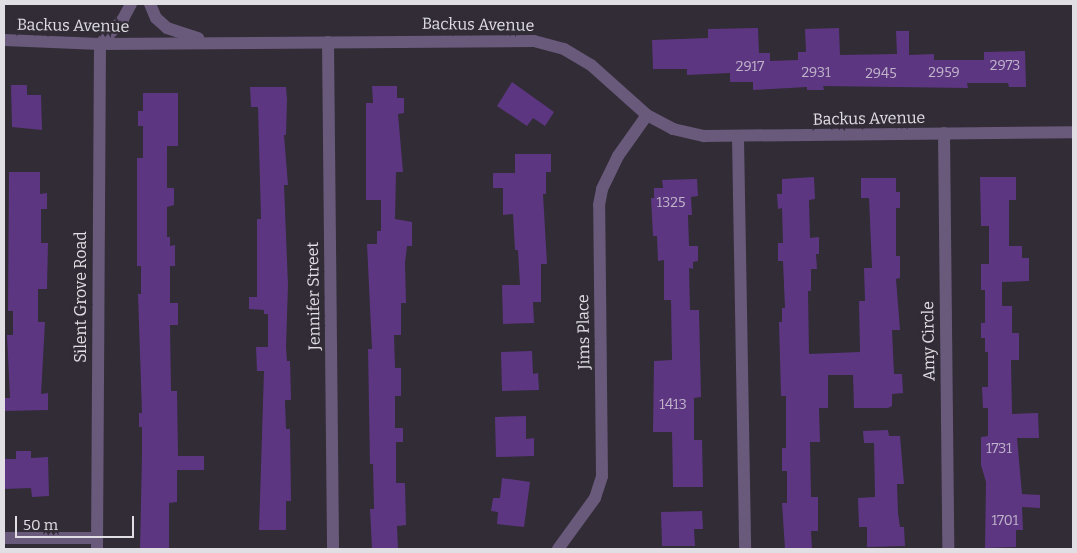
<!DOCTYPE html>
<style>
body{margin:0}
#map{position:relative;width:1077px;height:553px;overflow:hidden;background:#312c36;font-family:Bitter,serif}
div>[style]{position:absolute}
.building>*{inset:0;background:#5d3681}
.minor>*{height:12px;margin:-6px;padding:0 6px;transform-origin:6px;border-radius:6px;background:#69597a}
span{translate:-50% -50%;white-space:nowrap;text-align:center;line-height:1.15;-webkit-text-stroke:4.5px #312c36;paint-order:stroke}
.number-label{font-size:14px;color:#c0b4cb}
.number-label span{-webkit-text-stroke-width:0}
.street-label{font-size:16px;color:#e1dee4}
.frame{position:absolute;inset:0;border:5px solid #e1dee4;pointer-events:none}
.scale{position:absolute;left:15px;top:516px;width:119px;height:22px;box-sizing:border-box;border:2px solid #e1dee4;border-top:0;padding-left:6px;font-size:15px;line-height:18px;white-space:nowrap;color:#e1dee4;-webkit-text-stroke:4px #312c36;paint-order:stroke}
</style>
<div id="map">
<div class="building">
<div style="clip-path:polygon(758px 28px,759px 53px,770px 53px,770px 61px,798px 60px,798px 52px,806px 52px,805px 29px,839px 28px,840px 55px,897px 54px,896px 31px,909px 31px,909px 55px,934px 54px,934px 60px,984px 60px,984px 52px,1025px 51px,1026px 87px,1009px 87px,1008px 83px,967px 83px,968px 88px,823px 86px,824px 90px,807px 90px,807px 87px,753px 90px,753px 82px,730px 82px,730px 73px,687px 75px,687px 69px,653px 69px,652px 40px,708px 38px,708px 29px)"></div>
<div style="clip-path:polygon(512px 82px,554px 112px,545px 126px,533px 118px,527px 126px,497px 106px)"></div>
<div style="clip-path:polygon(11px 85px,27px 85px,27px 95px,41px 95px,42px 130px,12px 127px)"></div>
<div style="clip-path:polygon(372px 86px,397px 86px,397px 98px,404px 98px,404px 113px,398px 114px,403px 172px,396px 172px,395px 219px,412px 222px,412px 246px,407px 246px,405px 263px,406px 303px,401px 303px,401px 335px,394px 335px,395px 368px,401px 368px,401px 396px,395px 396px,395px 428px,403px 428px,403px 442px,396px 442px,396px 483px,405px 483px,406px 525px,397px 526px,398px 549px,372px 549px,370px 509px,374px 509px,373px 464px,370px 464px,368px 349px,372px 349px,367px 244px,377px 244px,377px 231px,381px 231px,381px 200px,366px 200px,366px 103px,373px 103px)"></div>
<div style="clip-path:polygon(250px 87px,286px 87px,287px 100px,286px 135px,284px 135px,288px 185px,284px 185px,288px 285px,286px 347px,287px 361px,290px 361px,291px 400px,285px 400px,286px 429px,290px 429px,291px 501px,286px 501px,286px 530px,259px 530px,264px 371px,257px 371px,256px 347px,268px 347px,268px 314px,264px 314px,264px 310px,249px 309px,249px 297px,257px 297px,257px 219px,261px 219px,258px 107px,251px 107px)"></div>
<div style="clip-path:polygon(143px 93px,178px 93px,178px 146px,167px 146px,167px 188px,174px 188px,174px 205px,167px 207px,167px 237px,170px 237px,170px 246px,175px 245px,175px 266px,170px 266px,170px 303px,178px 303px,178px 325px,170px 325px,171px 391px,177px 391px,178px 456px,204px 456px,204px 470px,177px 470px,177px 502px,169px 503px,169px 549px,140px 549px,142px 455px,142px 427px,139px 427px,139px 413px,142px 413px,138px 294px,141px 294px,141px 266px,137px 266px,137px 158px,143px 158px,143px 126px,138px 126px,138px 111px,143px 111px)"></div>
<div style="clip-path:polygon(515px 154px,551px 154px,551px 172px,546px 172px,546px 194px,543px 194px,547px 264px,541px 264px,541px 302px,533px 302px,534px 323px,503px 324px,502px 285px,520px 285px,518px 250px,515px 250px,513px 214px,503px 215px,503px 188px,493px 188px,493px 173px,515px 173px)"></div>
<div style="clip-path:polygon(9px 172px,40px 172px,40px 194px,47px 193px,47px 209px,41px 209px,41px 243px,48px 243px,47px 289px,38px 289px,38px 322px,45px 322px,41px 394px,48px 393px,48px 410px,4px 411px,4px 398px,10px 398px,7px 335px,13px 335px,13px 311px,8px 311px)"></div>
<div style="clip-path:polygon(814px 177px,815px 199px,809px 200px,810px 238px,819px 237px,819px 254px,816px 254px,817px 269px,811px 269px,811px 291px,808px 291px,809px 354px,860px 352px,859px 301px,865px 301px,864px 268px,872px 268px,869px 198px,861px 198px,861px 178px,896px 178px,896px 192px,900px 192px,900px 208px,896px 208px,896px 256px,900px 256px,900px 278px,896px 279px,900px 330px,892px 330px,894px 374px,902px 374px,903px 393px,892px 394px,892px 406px,888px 408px,854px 408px,853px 375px,828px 375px,828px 408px,819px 408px,820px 442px,810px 442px,811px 497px,818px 497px,818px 531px,811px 531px,812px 549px,785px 549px,782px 503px,787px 503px,787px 471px,782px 471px,782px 448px,786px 448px,786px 396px,781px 396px,779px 322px,782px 322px,782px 308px,785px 308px,783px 261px,778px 261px,778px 243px,783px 243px,782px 208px,778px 209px,777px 194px,782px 194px,782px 179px)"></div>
<div style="clip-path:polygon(980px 177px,1016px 177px,1016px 200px,1009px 200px,1009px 246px,1022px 246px,1022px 258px,1029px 258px,1029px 281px,1002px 282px,1002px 306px,1012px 306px,1012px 333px,1019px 333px,1019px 360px,1011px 360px,1012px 414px,1038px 413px,1039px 438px,1017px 438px,1022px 494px,1040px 495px,1040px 508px,1022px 507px,1023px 530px,1016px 530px,1016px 547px,985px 548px,986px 482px,981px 465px,981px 437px,988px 436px,988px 408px,983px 408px,982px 387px,988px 387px,988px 352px,985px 352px,985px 338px,981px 338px,981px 323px,985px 323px,985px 290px,981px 290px,981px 264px,989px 264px,989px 226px,981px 226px)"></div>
<div style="clip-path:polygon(697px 179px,698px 196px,691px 197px,692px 215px,688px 215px,689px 246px,698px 246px,698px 261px,693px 262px,693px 269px,689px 268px,690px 310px,699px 310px,701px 397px,694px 398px,694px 440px,702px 440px,703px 487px,673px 487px,672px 432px,653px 432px,654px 361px,672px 360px,671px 300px,664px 300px,664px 260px,658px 261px,657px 236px,653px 236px,651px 198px,654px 198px,654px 188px,663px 188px,662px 180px)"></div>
<div style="clip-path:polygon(532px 351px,533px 374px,538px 373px,539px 390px,502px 391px,501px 352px)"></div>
<div style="clip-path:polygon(526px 416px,526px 439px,534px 438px,534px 456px,496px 457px,495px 417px)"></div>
<div style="clip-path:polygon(888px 430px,889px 436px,900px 436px,904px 484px,897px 484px,898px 513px,900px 527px,904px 527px,905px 546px,867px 547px,867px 527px,859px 527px,858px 498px,875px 497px,874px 443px,864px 443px,863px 431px)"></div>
<div style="clip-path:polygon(16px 451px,31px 451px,31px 458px,48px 457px,49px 496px,32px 497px,31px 488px,4px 489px,4px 459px,16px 459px)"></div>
<div style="clip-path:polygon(502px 478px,530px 482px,524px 527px,497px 524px,498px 512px,491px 511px,493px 498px,500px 498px)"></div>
<div style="clip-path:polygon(702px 511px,703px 529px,694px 529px,695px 546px,662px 546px,661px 512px)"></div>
</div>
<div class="minor">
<div style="left:150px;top:4px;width:15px;rotate:67deg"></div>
<div style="left:156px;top:18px;width:15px;rotate:42deg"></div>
<div style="left:167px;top:28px;width:33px;rotate:18deg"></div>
<div style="left:4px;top:40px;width:96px;rotate:2.4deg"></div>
<div style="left:100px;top:44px;width:434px;rotate:-0.4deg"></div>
<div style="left:534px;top:41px;width:31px;rotate:15deg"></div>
<div style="left:564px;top:49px;width:31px;rotate:31deg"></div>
<div style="left:591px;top:65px;width:75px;rotate:41.8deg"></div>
<div style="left:647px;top:115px;width:30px;rotate:28deg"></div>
<div style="left:673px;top:129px;width:32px;rotate:13deg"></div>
<div style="left:704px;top:136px;width:369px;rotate:-0.6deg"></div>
<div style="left:328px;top:42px;width:507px;rotate:89.43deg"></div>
<div style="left:100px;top:44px;width:34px;rotate:-47deg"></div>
<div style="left:123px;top:19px;width:17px;rotate:-62deg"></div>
<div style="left:944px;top:133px;width:416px;rotate:89.4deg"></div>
<div style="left:738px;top:138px;width:411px;rotate:89deg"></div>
<div style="left:4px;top:538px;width:92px"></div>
<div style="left:97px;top:549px;width:505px;rotate:-89.66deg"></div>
<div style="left:558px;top:549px;width:63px;rotate:-54deg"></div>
<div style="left:595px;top:498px;width:23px;rotate:-72deg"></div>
<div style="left:602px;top:476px;width:271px;rotate:-90.6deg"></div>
<div style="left:599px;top:205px;width:16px;rotate:-79deg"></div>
<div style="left:602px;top:189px;width:37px;rotate:-64deg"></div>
<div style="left:618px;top:156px;width:50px;rotate:-54.7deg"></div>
</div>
<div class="number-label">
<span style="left:1005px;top:66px">2973</span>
<span style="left:750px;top:67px">2917</span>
<span style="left:816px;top:73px">2931</span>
<span style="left:944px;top:73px">2959</span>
<span style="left:881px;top:74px">2945</span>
<span style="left:671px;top:203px">1325</span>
<span style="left:673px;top:405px">1413</span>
<span style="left:999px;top:449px">1731</span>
<span style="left:1005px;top:521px">1701</span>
</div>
<div class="street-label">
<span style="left:478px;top:25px;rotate:1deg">Backus Avenue</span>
<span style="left:73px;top:26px;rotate:1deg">Backus Avenue</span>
<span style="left:869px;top:119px;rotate:-1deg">Backus Avenue</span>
<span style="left:314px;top:296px;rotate:-91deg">Jennifer Street</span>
<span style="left:81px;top:297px;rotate:-90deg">Silent Grove Road</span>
<span style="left:584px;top:332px;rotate:-91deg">Jims Place</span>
<span style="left:929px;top:341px;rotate:-91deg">Amy Circle</span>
</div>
<div class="frame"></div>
<div class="scale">50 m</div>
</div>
